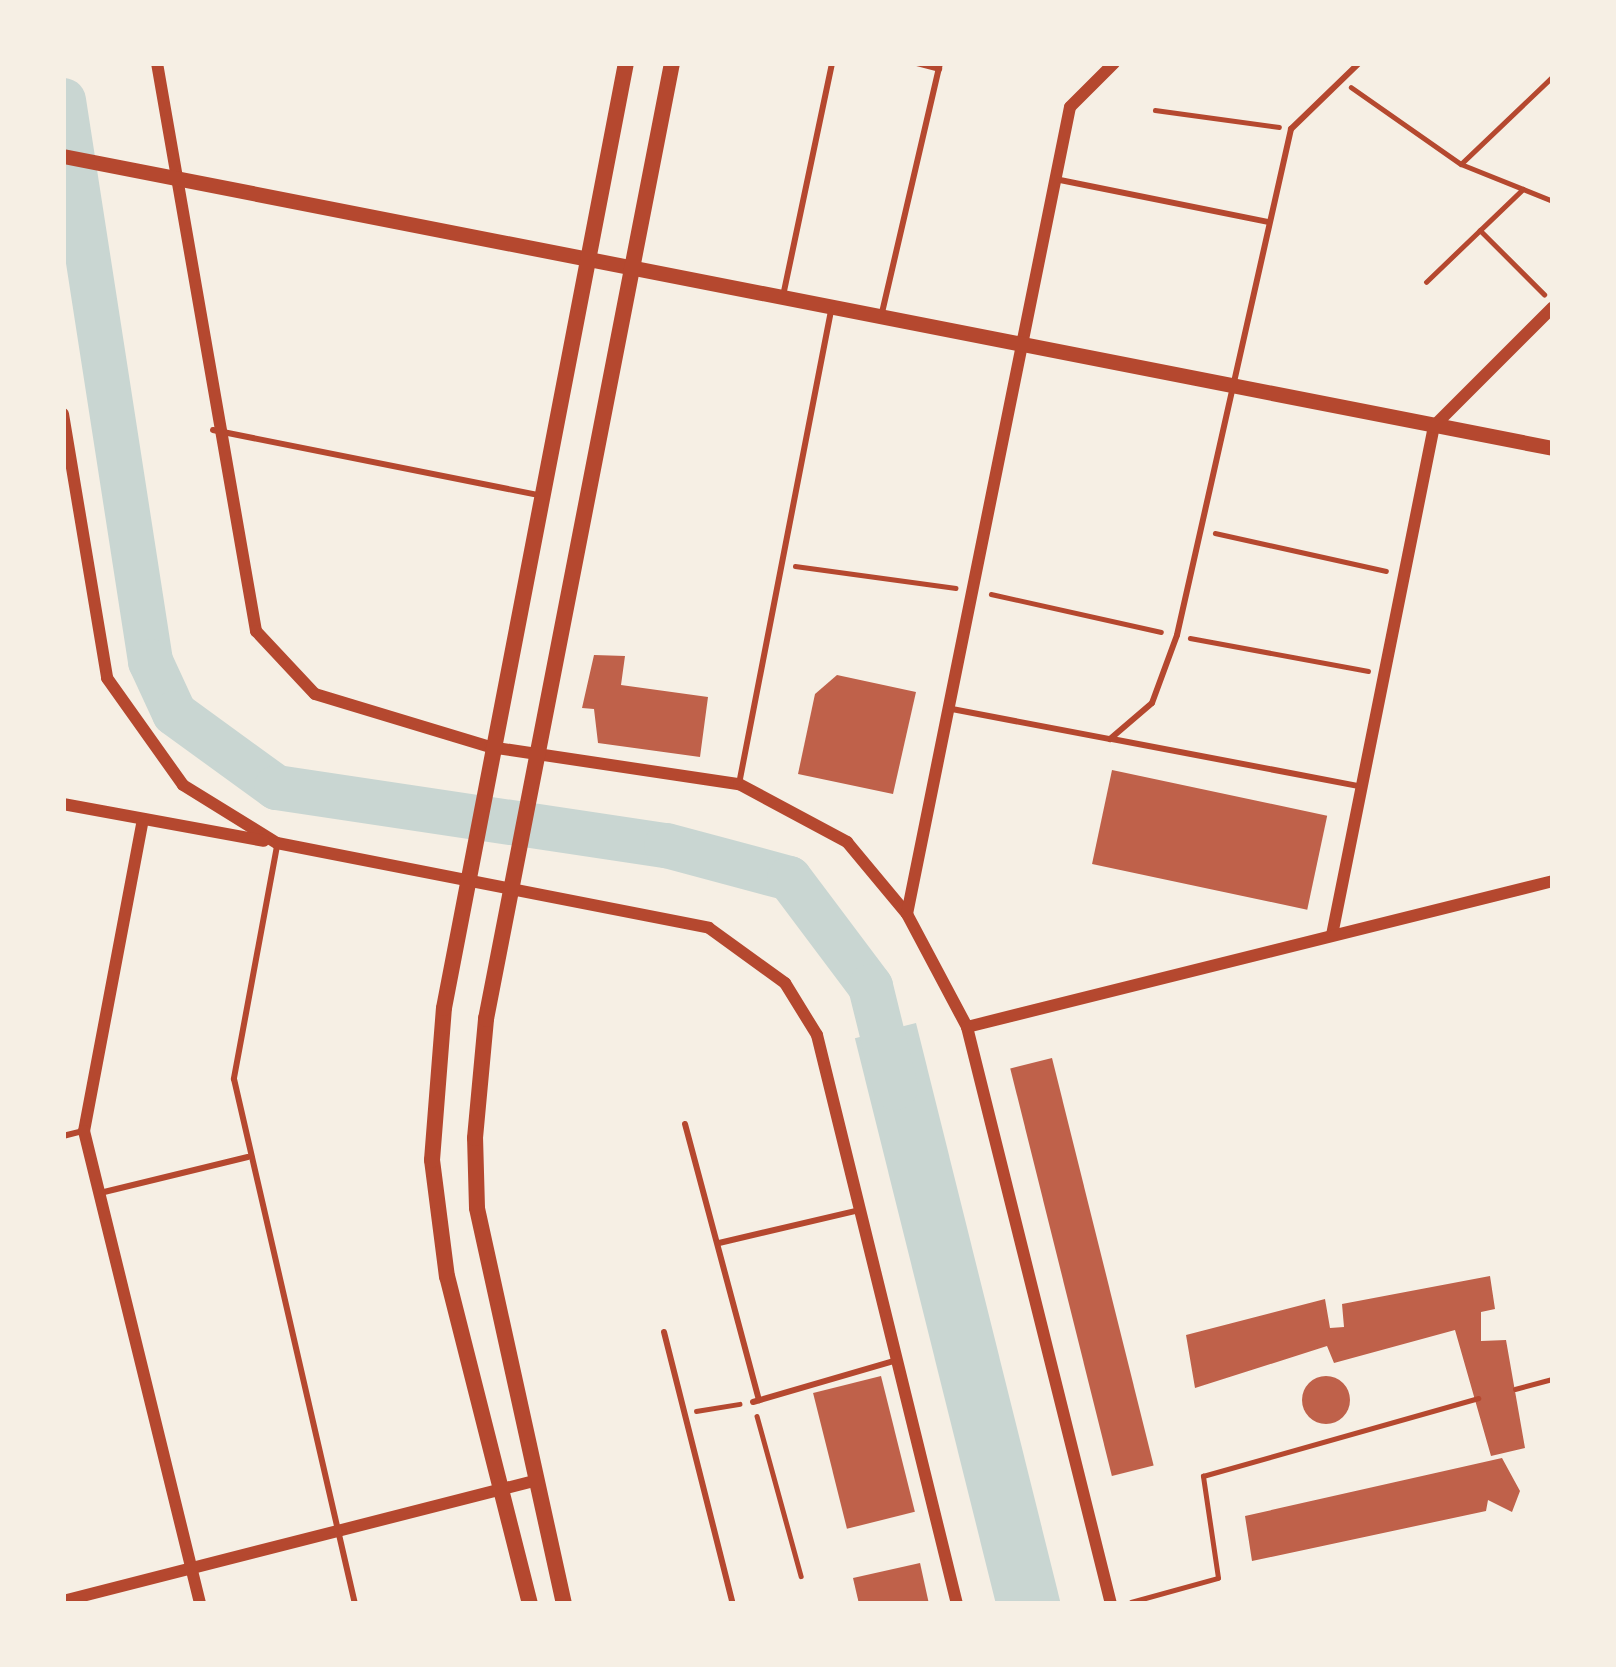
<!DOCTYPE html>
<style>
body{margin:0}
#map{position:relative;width:1616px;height:1667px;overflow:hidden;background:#f6efe4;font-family:"PT Sans",sans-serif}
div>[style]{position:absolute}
.water>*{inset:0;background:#c9d6d2;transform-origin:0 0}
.river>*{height:45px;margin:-22.5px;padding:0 22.5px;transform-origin:22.5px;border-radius:22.5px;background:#c9d6d2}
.building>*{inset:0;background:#bf614a;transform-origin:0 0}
.round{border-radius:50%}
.path>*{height:4.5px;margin:-2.25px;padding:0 2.25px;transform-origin:2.25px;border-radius:2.25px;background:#b5482f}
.service>*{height:6px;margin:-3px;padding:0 3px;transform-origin:3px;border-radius:3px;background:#b5482f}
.minor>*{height:12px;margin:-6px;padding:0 6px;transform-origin:6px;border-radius:6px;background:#b5482f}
.tertiary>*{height:15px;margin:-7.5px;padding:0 7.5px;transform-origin:7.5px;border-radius:7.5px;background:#b5482f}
.secondary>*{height:16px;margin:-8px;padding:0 8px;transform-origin:8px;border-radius:8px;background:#b5482f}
span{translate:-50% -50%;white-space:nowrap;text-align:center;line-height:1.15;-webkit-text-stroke:12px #f6efe4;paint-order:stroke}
.frame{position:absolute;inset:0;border:66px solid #f6efe4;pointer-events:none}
</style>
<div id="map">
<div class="water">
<div style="left:916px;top:1023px;width:600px;height:63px;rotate:76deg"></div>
</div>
<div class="river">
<div style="left:63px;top:100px;width:568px;rotate:81.18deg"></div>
<div style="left:150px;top:661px;width:57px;rotate:65.2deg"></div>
<div style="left:174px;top:713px;width:126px;rotate:36deg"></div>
<div style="left:276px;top:787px;width:394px;rotate:8.5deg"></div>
<div style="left:666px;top:845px;width:127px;rotate:15deg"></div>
<div style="left:789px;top:878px;width:135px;rotate:53.1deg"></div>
<div style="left:870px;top:986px;width:104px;rotate:76.1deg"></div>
</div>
<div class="building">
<div style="clip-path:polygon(594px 655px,625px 656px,621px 685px,708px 697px,700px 757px,598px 743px,594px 709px,582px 708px)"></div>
<div style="clip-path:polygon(837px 675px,916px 692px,893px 794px,798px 774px,815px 694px)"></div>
<div style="left:1112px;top:770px;width:220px;height:96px;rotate:12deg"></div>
<div style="left:1052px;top:1058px;width:420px;height:43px;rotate:76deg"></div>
<div style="clip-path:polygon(1490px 1276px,1495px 1309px,1481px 1312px,1481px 1341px,1506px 1340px,1525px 1448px,1491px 1456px,1455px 1330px,1334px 1363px,1327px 1346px,1195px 1388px,1186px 1335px,1325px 1299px,1330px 1328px,1344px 1327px,1342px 1304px)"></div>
<div style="left:881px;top:1376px;width:140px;height:70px;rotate:76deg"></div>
<div class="round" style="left:1302px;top:1376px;width:48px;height:48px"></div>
<div style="clip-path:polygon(1502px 1458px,1520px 1491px,1512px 1512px,1488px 1500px,1486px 1511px,1252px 1561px,1245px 1516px)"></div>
<div style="clip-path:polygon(920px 1563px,929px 1604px,859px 1604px,853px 1578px)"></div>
</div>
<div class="path">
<div style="left:1351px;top:87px;width:134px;rotate:35deg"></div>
<div style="left:1461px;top:164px;width:127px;rotate:-43.7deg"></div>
<div style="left:1155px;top:110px;width:125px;rotate:7.8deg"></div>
<div style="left:1461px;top:164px;width:99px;rotate:21.9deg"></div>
<div style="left:1480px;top:230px;width:91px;rotate:45deg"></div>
<div style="left:1426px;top:282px;width:134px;rotate:-43.8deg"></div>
<div style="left:1215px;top:533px;width:175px;rotate:12.5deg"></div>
<div style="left:795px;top:566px;width:162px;rotate:7.8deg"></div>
<div style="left:991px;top:594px;width:174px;rotate:12.6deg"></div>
<div style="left:1190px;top:638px;width:181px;rotate:10.5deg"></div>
<div style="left:1515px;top:1389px;width:39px;rotate:-15deg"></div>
<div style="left:696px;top:1411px;width:44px;rotate:-9.2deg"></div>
<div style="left:757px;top:1416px;width:166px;rotate:74.6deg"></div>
<div style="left:1131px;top:1602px;width:90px;rotate:-15.4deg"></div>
<div style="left:1218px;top:1578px;width:103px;rotate:-98.4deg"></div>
<div style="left:1203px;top:1476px;width:286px;rotate:-15.8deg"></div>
</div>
<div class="service">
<div style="left:917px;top:63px;width:23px;rotate:15deg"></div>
<div style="left:1055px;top:179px;width:217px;rotate:11.4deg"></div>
<div style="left:783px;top:296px;width:238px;rotate:-78.1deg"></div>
<div style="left:881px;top:317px;width:261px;rotate:-76.9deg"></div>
<div style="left:213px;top:430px;width:331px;rotate:11.3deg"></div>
<div style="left:952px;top:709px;width:161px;rotate:10.8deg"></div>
<div style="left:1110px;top:739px;width:55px;rotate:-40.6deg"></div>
<div style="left:1152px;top:703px;width:72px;rotate:-69.8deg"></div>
<div style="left:1177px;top:635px;width:519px;rotate:-77.3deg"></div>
<div style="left:1291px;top:129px;width:95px;rotate:-44.1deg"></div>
<div style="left:1112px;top:739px;width:250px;rotate:10.8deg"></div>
<div style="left:739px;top:784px;width:482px;rotate:-79deg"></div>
<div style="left:277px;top:846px;width:237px;rotate:100.5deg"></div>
<div style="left:234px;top:1079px;width:539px;rotate:77.02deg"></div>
<div style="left:685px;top:1124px;width:286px;rotate:75deg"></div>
<div style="left:63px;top:1136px;width:21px;rotate:-14deg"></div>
<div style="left:100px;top:1193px;width:152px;rotate:-13.7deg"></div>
<div style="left:719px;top:1243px;width:145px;rotate:-13.2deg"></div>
<div style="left:664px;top:1332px;width:281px;rotate:75.8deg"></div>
<div style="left:753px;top:1402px;width:147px;rotate:-16.2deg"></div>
</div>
<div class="minor">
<div style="left:157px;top:63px;width:577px;rotate:80.11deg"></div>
<div style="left:256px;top:631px;width:86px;rotate:46.9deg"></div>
<div style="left:315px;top:694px;width:183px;rotate:16.8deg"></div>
<div style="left:490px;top:747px;width:252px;rotate:8.5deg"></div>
<div style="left:739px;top:784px;width:123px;rotate:28.2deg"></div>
<div style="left:847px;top:842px;width:94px;rotate:50.2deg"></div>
<div style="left:907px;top:914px;width:128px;rotate:62deg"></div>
<div style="left:967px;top:1027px;width:595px;rotate:75.99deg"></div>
<div style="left:63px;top:414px;width:268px;rotate:80.5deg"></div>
<div style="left:107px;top:678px;width:131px;rotate:54.6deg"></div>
<div style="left:183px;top:785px;width:110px;rotate:31.7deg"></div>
<div style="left:277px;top:843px;width:440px;rotate:11.1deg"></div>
<div style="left:709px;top:928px;width:94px;rotate:35.9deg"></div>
<div style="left:785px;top:983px;width:61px;rotate:58.4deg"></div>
<div style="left:817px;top:1035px;width:586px;rotate:76.18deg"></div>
<div style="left:63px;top:804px;width:204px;rotate:10.4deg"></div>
<div style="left:143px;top:819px;width:318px;rotate:100.7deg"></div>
<div style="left:84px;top:1131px;width:487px;rotate:76.2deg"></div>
<div style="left:907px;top:914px;width:823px;rotate:-78.58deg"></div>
<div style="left:1070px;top:107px;width:62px;rotate:-45deg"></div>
<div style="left:1332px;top:935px;width:519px;rotate:-78.67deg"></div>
<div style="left:1434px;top:426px;width:168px;rotate:-45deg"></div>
<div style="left:967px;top:1027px;width:604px;rotate:-13.99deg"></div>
<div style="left:63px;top:1601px;width:485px;rotate:-14.3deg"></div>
</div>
<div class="tertiary">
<div style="left:63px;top:156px;width:1518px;rotate:11.09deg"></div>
</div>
<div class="secondary">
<div style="left:530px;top:1604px;width:337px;rotate:-104.2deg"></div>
<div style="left:447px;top:1277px;width:118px;rotate:-97.3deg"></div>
<div style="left:432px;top:1160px;width:152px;rotate:-85.5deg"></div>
<div style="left:444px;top:1008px;width:962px;rotate:-79.1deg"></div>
<div style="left:564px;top:1604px;width:405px;rotate:-102.4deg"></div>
<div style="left:477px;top:1208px;width:70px;rotate:-91.6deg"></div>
<div style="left:475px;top:1138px;width:120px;rotate:-84.7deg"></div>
<div style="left:486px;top:1019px;width:974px;rotate:-78.99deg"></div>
</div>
<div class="frame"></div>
</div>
